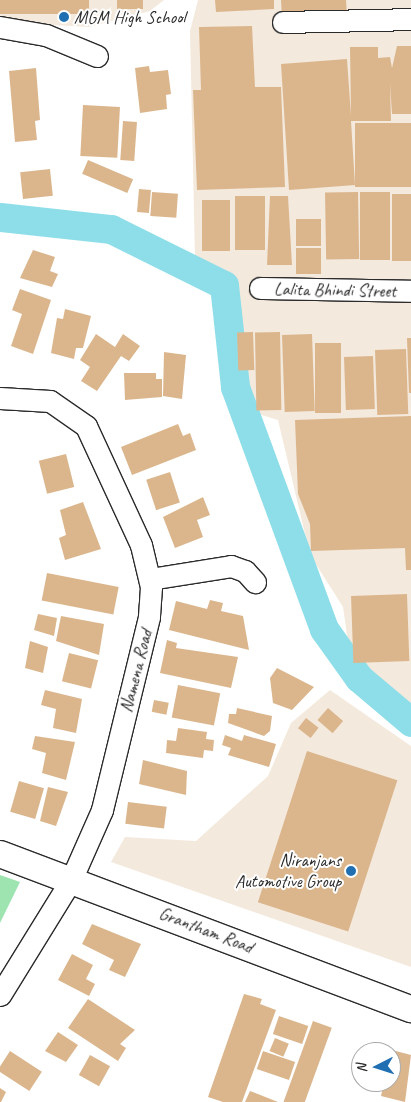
<!DOCTYPE html>
<style>
body{margin:0}
#map{position:relative;width:411px;height:1102px;overflow:hidden;background:#fff;font-family:Caveat,sans-serif}
div>[style]{position:absolute}
.built>*{inset:0;background:#f4e9dd}
.green>*{inset:0;background:#9ee4b1}
.river>*{height:29px;margin:-14.5px;padding:0 14.5px;transform-origin:14.5px;border-radius:14.5px;background:#8edee9}
.building>*{inset:0;background:#dbb68d;transform-origin:0 0}
.roads{filter:drop-shadow(1px 0 #2b2b2b) drop-shadow(-1px 0 #2b2b2b) drop-shadow(0 1px #2b2b2b) drop-shadow(0 -1px #2b2b2b)}
.minor>*{height:21px;margin:-10.5px;padding:0 10.5px;transform-origin:10.5px;border-radius:10.5px;background:#fff}
.major>*{height:26px;margin:-13px;padding:0 13px;transform-origin:13px;border-radius:13px;background:#fff}
.dots>*{width:14px;height:14px;translate:-50% -50%;box-sizing:border-box;border:2px solid #fff;border-radius:50%}
span{translate:-50% -50%;white-space:nowrap;text-align:center;line-height:1.15;-webkit-text-stroke:4px #fff;paint-order:stroke}
.poi-label{font-size:18px;color:#2b2b2b}
.left{translate:0 -50%;text-align:left}
.right{translate:-100% -50%;text-align:right}
.street-label{font-size:18px;color:#2b2b2b}
.north{position:absolute;left:351px;top:1042px;width:50px;height:50px;box-sizing:border-box;background:#fff;border:1px solid #aaa;border-radius:50%;rotate:265deg;font-size:14px;font-weight:700;line-height:20px;text-align:center;color:#2b2b2b}
.north::after{content:'';display:block;margin:auto;width:18px;height:22px;background:#1f6fb2;clip-path:polygon(50% 0,100% 100%,50% 72%,0 100%)}
</style>
<div id="map">
<div class="built">
<div style="clip-path:polygon(0 0,164px 0,150px 11px,89px 27px,0 22px)"></div>
<div style="clip-path:polygon(198px 0,411px 0,411px 722px,351px 663px,343px 607px,310px 555px,278px 420px,255px 413px,237px 373px,234px 322px,195px 258px,190px 31px)"></div>
<div style="clip-path:polygon(330px 690px,411px 746px,411px 967px,111px 862px,125px 837px,196px 841px,268px 776px,291px 723px)"></div>
</div>
<div class="green">
<div style="clip-path:polygon(0 875px,20px 882px,0 923px)"></div>
</div>
<div class="river">
<div style="left:0;top:217px;width:112px;rotate:6.2deg"></div>
<div style="left:111px;top:229px;width:126px;rotate:26.4deg"></div>
<div style="left:224px;top:285px;width:103px;rotate:83.8deg"></div>
<div style="left:235px;top:387px;width:258px;rotate:69.8deg"></div>
<div style="left:324px;top:629px;width:60px;rotate:54.5deg"></div>
<div style="left:359px;top:678px;width:68px;rotate:40.2deg"></div>
</div>
<div class="building">
<div style="left:0;top:0;width:89px;height:14px"></div>
<div style="left:117px;top:0;width:26px;height:9px"></div>
<div style="clip-path:polygon(215px 0,274px 0,274px 9px,216px 12px)"></div>
<div style="clip-path:polygon(281px 0,346px 0,347px 16px,282px 19px)"></div>
<div style="clip-path:polygon(252px 26px,255px 87px,281px 87px,285px 187px,197px 190px,193px 90px,201px 90px,199px 27px)"></div>
<div style="clip-path:polygon(397px 46px,411px 46px,411px 114px,392px 114px,390px 83px,391px 121px,351px 121px,355px 185px,289px 190px,281px 64px,347px 59px,351px 116px,350px 47px,378px 47px,378px 58px,390px 57px,392px 68px)"></div>
<div style="clip-path:polygon(149px 66px,150px 72px,168px 70px,171px 94px,166px 95px,167px 109px,140px 113px,135px 68px)"></div>
<div style="clip-path:polygon(36px 68px,40px 120px,35px 121px,37px 140px,15px 142px,9px 71px)"></div>
<div style="left:83px;top:105px;width:37px;height:51px;rotate:3deg"></div>
<div style="left:123px;top:121px;width:14px;height:39px;rotate:4deg"></div>
<div style="left:411px;top:123px;width:64px;height:56px;rotate:90deg"></div>
<div style="left:88px;top:160px;width:49px;height:15px;rotate:23deg"></div>
<div style="left:50px;top:169px;width:27px;height:30px;rotate:84deg"></div>
<div style="left:139px;top:189px;width:12px;height:23px;rotate:5deg"></div>
<div style="left:152px;top:192px;width:26px;height:24px;rotate:4deg"></div>
<div style="left:358px;top:192px;width:67px;height:33px;rotate:89deg"></div>
<div style="left:360px;top:192px;width:30px;height:68px"></div>
<div style="left:392px;top:194px;width:19px;height:67px"></div>
<div style="left:235px;top:196px;width:30px;height:54px"></div>
<div style="clip-path:polygon(270px 196px,288px 196px,292px 265px,267px 265px)"></div>
<div style="left:202px;top:200px;width:28px;height:51px"></div>
<div style="left:321px;top:219px;width:27px;height:25px;rotate:90deg"></div>
<div style="left:296px;top:248px;width:25px;height:26px"></div>
<div style="clip-path:polygon(33px 250px,55px 257px,50px 271px,58px 274px,52px 287px,20px 278px)"></div>
<div style="clip-path:polygon(20px 289px,51px 300px,33px 354px,11px 346px,22px 314px,12px 310px)"></div>
<div style="clip-path:polygon(65px 309px,91px 316px,83px 348px,76px 348px,74px 359px,51px 353px,57px 318px,63px 319px)"></div>
<div style="left:253px;top:332px;width:38px;height:16px;rotate:88deg"></div>
<div style="left:280px;top:332px;width:78px;height:25px;rotate:89deg"></div>
<div style="clip-path:polygon(96px 334px,115px 347px,123px 334px,140px 346px,129px 361px,121px 356px,97px 391px,81px 381px,90px 367px,80px 360px)"></div>
<div style="left:312px;top:334px;width:77px;height:30px;rotate:88deg"></div>
<div style="clip-path:polygon(407px 338px,411px 338px,411px 393px,409px 393px)"></div>
<div style="left:315px;top:343px;width:26px;height:70px"></div>
<div style="left:406px;top:349px;width:65px;height:31px;rotate:88deg"></div>
<div style="clip-path:polygon(164px 352px,186px 355px,182px 399px,163px 396px)"></div>
<div style="left:373px;top:356px;width:53px;height:29px;rotate:88deg"></div>
<div style="clip-path:polygon(124px 373px,156px 373px,156px 379px,162px 379px,162px 397px,125px 400px)"></div>
<div style="clip-path:polygon(411px 416px,411px 570px,406px 570px,405px 548px,311px 551px,310px 524px,298px 494px,295px 420px)"></div>
<div style="clip-path:polygon(178px 424px,183px 436px,190px 433px,196px 450px,132px 475px,121px 447px)"></div>
<div style="left:66px;top:454px;width:34px;height:28px;rotate:76deg"></div>
<div style="left:170px;top:472px;width:32px;height:25px;rotate:72deg"></div>
<div style="clip-path:polygon(203px 497px,210px 515px,197px 520px,203px 537px,175px 548px,163px 517px)"></div>
<div style="clip-path:polygon(83px 502px,101px 549px,65px 560px,59px 538px,66px 535px,60px 510px)"></div>
<div style="left:47px;top:573px;width:73px;height:28px;rotate:11deg"></div>
<div style="left:407px;top:594px;width:67px;height:56px;rotate:88deg"></div>
<div style="clip-path:polygon(210px 600px,223px 603px,221px 611px,243px 616px,249px 650px,169px 630px,176px 601px,207px 609px)"></div>
<div style="clip-path:polygon(38px 614px,57px 618px,54px 636px,34px 630px)"></div>
<div style="clip-path:polygon(61px 616px,104px 624px,99px 655px,56px 641px)"></div>
<div style="clip-path:polygon(167px 640px,177px 643px,176px 648px,238px 657px,231px 688px,160px 673px)"></div>
<div style="clip-path:polygon(30px 641px,48px 647px,43px 673px,25px 668px)"></div>
<div style="left:69px;top:653px;width:30px;height:29px;rotate:14deg"></div>
<div style="clip-path:polygon(277px 668px,314px 687px,292px 710px,273px 703px,270px 678px)"></div>
<div style="left:178px;top:685px;width:43px;height:33px;rotate:11deg"></div>
<div style="clip-path:polygon(45px 690px,82px 699px,76px 733px,53px 728px,56px 709px,41px 705px)"></div>
<div style="left:154px;top:700px;width:15px;height:12px;rotate:11deg"></div>
<div style="clip-path:polygon(237px 708px,272px 716px,270px 731px,264px 736px,228px 723px,229px 714px,236px 714px)"></div>
<div style="left:328px;top:708px;width:20px;height:16px;rotate:41deg"></div>
<div style="left:306px;top:718px;width:16px;height:13px;rotate:38deg"></div>
<div style="clip-path:polygon(178px 728px,207px 732px,206px 739px,214px 740px,213px 751px,204px 750px,203px 758px,166px 753px,167px 740px,176px 741px)"></div>
<div style="clip-path:polygon(225px 735px,242px 741px,244px 735px,276px 744px,269px 767px,228px 755px,231px 748px,222px 745px)"></div>
<div style="clip-path:polygon(35px 736px,75px 742px,66px 780px,42px 773px,46px 753px,32px 749px)"></div>
<div style="left:307px;top:751px;width:95px;height:159px;rotate:18deg"></div>
<div style="clip-path:polygon(143px 760px,187px 771px,186px 795px,139px 784px)"></div>
<div style="left:19px;top:781px;width:26px;height:32px;rotate:16deg"></div>
<div style="clip-path:polygon(48px 787px,68px 792px,56px 826px,40px 821px)"></div>
<div style="left:128px;top:802px;width:39px;height:22px;rotate:7deg"></div>
<div style="clip-path:polygon(92px 924px,141px 944px,125px 977px,109px 970px,114px 960px,82px 944px)"></div>
<div style="clip-path:polygon(72px 954px,93px 965px,86px 979px,95px 984px,89px 996px,58px 980px)"></div>
<div style="clip-path:polygon(244px 994px,262px 999px,260px 1004px,276px 1010px,242px 1102px,223px 1102px,208px 1097px)"></div>
<div style="clip-path:polygon(88px 999px,135px 1030px,120px 1044px,126px 1048px,118px 1061px,68px 1028px)"></div>
<div style="left:279px;top:1016px;width:31px;height:19px;rotate:19deg"></div>
<div style="left:313px;top:1021px;width:20px;height:86px;rotate:20deg"></div>
<div style="clip-path:polygon(58px 1032px,78px 1045px,66px 1062px,45px 1051px)"></div>
<div style="left:275px;top:1038px;width:15px;height:14px;rotate:23deg"></div>
<div style="clip-path:polygon(392px 1050px,411px 1055px,405px 1102px,381px 1096px,384px 1082px,391px 1082px)"></div>
<div style="left:10px;top:1051px;width:38px;height:23px;rotate:33deg"></div>
<div style="left:263px;top:1051px;width:34px;height:19px;rotate:19deg"></div>
<div style="left:90px;top:1055px;width:23px;height:23px;rotate:29deg"></div>
<div style="clip-path:polygon(0 1088px,6px 1092px,1px 1102px,0 1102px)"></div>
<div style="clip-path:polygon(250px 1091px,278px 1102px,245px 1102px)"></div>
</div>
<div class="roads">
<div class="minor">
<div style="left:283px;top:22px;width:128px;rotate:-1.3deg"></div>
<div style="left:0;top:27px;width:47px;rotate:9.9deg"></div>
<div style="left:46px;top:35px;width:55px;rotate:22.4deg"></div>
<div style="left:260px;top:288px;width:151px;rotate:1.1deg"></div>
<div style="left:0;top:398px;width:50px;rotate:3.4deg"></div>
<div style="left:50px;top:401px;width:44px;rotate:34.8deg"></div>
<div style="left:86px;top:426px;width:131px;rotate:65.2deg"></div>
<div style="left:141px;top:545px;width:43px;rotate:76.6deg"></div>
<div style="left:151px;top:587px;width:30px;rotate:94deg"></div>
<div style="left:149px;top:617px;width:199px;rotate:103.7deg"></div>
<div style="left:102px;top:810px;width:77px;rotate:113.9deg"></div>
<div style="left:71px;top:880px;width:135px;rotate:121.7deg"></div>
<div style="left:150px;top:579px;width:82px;rotate:-9.1deg"></div>
<div style="left:231px;top:566px;width:15px;rotate:20deg"></div>
<div style="left:245px;top:571px;width:15px;rotate:48deg"></div>
</div>
<div class="major">
<div style="left:0;top:854px;width:439px;rotate:20.7deg"></div>
</div>
</div>
<div class="dots">
<div style="left:64px;top:17px;background:#1f6fb2"></div>
<div style="left:351px;top:871px;background:#1f6fb2"></div>
</div>
<div class="poi-label">
<span class="left" style="left:74px;top:17px">MGM High School</span>
<span class="right" style="left:341px;top:871px">Niranjans<br>Automotive Group</span>
</div>
<div class="street-label">
<span style="left:335px;top:290px;rotate:1deg">Lalita Bhindi Street</span>
<span style="left:136px;top:671px;rotate:-76deg">Namena Road</span>
<span style="left:206px;top:930px;rotate:21deg">Grantham Road</span>
</div>
<div class="north">N</div>
</div>
